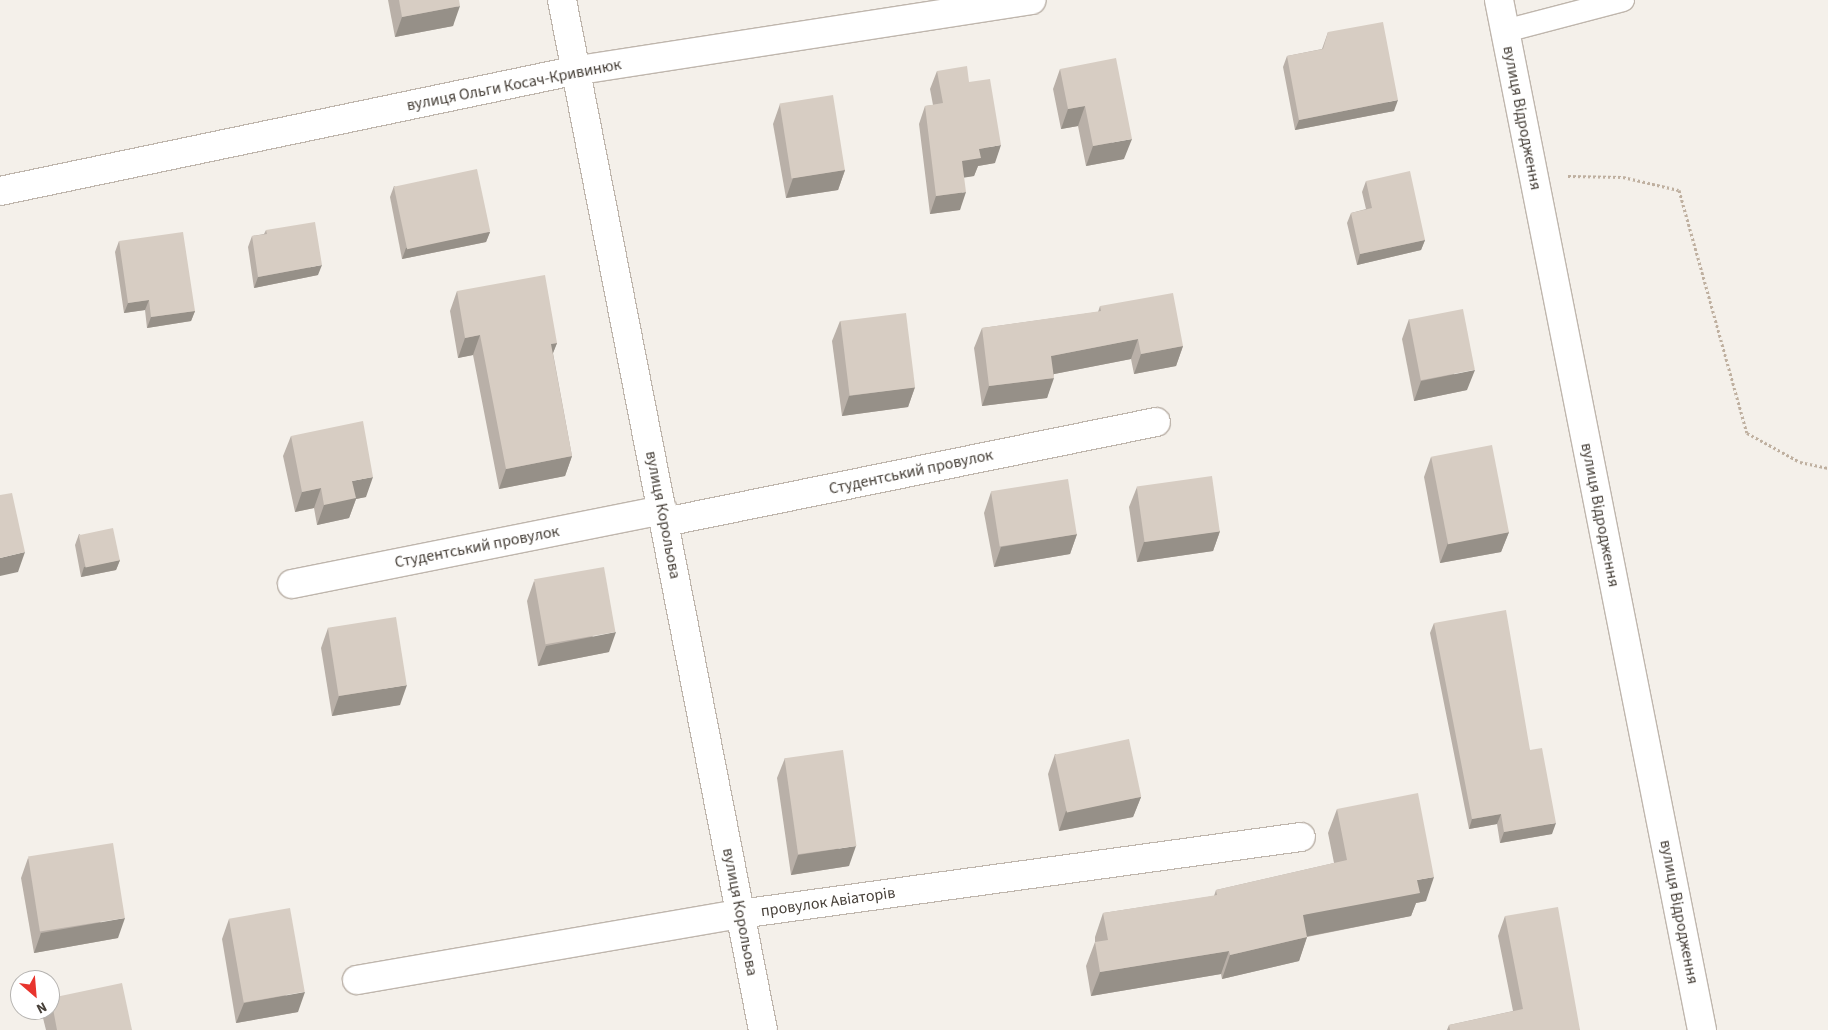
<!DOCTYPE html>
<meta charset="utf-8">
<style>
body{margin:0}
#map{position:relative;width:1828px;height:1030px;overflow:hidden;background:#f4f0ea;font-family:"Source Sans 3",sans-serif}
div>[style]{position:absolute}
.path>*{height:3px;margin-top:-1.5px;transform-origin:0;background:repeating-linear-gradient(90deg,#bfb0a0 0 2.5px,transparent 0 5px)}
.roads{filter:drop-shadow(1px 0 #bfb6ad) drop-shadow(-1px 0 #bfb6ad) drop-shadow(0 1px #bfb6ad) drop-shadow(0 -1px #bfb6ad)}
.service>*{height:22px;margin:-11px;padding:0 11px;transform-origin:11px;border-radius:11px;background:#fff}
.minor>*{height:28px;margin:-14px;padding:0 14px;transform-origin:14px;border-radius:14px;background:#fff}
.wall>*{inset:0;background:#b9b0a8}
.shaded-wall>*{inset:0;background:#969088}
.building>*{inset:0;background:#d7cdc3;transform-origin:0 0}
span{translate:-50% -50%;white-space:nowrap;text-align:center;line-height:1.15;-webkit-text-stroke:4px #fff;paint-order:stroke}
.street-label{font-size:16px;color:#474039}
.north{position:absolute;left:10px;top:970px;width:50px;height:50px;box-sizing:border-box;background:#fff;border:1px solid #b5b3b0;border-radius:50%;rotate:153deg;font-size:14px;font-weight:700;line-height:20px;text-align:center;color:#474039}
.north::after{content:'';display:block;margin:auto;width:18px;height:22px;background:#e8342d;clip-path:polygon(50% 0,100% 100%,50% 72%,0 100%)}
</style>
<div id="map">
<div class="path">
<div style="left:1568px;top:176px;width:55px;rotate:1deg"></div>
<div style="left:1623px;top:177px;width:57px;rotate:13.1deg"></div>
<div style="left:1679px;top:190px;width:252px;rotate:74.4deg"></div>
<div style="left:1747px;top:433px;width:60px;rotate:28.7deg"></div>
<div style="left:1800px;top:462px;width:29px;rotate:12deg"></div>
</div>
<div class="roads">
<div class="service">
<div style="left:1505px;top:31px;width:122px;rotate:-14.7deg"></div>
</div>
<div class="minor">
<div style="left:562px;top:0;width:1049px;rotate:78.96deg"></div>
<div style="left:1499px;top:0;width:1050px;rotate:78.85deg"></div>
<div style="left:0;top:191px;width:585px;rotate:-11.83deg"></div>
<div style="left:573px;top:71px;width:464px;rotate:-8.8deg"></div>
<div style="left:665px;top:522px;width:501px;rotate:-11.51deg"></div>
<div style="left:292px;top:584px;width:378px;rotate:-11.3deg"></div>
<div style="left:357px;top:980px;width:389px;rotate:-9.8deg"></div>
<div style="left:740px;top:914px;width:566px;rotate:-7.82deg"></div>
</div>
</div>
<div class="wall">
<div style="clip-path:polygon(388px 0,459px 0,453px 26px,395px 37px)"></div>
<div style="clip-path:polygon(1328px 32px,1394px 111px,1295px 130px,1283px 67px,1287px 56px,1322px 49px)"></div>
<div style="clip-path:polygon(1060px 69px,1124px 159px,1086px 166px,1078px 126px,1061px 129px,1053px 89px)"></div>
<div style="clip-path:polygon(937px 71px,969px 82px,995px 163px,978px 166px,974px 176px,964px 177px,960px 210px,930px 214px,919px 124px,925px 106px,933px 105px,930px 89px)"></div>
<div style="clip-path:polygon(780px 104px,845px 170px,838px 190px,786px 198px,773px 124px)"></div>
<div style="clip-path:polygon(1366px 181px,1425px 240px,1421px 250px,1357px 265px,1347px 223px,1351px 213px,1366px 209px,1362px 192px)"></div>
<div style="clip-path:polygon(394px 186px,490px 232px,486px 242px,402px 259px,390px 197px)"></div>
<div style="clip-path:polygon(266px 230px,318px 275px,254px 288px,248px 247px,252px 236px,264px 234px)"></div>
<div style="clip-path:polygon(119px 241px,195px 311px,191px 321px,147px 328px,145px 310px,124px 313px,115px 252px)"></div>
<div style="clip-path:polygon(457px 291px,557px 343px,553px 353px,572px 456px,565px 476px,499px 489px,473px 355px,458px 358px,450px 311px)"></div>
<div style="clip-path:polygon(1100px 306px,1183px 346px,1176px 366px,1134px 374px,1131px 359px,1054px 374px,1047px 398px,982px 406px,974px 348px,982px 328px,1098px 312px)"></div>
<div style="clip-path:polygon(1409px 319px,1467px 390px,1414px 401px,1402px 339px)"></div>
<div style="clip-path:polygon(840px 321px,915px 387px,908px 407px,842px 416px,832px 341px)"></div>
<div style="clip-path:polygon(291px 436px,366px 497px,356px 499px,349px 518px,317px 525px,314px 508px,295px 512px,283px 456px)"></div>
<div style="clip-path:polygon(1431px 457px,1509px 532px,1501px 552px,1440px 563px,1424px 477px)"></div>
<div style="clip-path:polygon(1137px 487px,1220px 531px,1213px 551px,1137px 562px,1129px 507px)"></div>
<div style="clip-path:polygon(991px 492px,1077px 534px,1070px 554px,994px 567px,984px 513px)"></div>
<div style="clip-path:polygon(79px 534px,120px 560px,116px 570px,81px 577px,75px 545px)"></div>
<div style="clip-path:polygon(534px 581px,609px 652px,538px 666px,527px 601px)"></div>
<div style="clip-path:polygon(1434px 623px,1530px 750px,1552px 834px,1500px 843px,1497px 824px,1469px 829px,1430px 633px)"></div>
<div style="clip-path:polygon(328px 628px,400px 705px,332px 716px,321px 648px)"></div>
<div style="clip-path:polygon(1055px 754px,1141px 797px,1133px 817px,1059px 831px,1048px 774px)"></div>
<div style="clip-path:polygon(785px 758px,849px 866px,791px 875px,777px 778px)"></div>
<div style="clip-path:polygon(1337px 809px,1426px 901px,1416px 903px,1411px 916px,1307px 937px,1299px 961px,1222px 979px,1221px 974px,1091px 996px,1086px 966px,1095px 942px,1095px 937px,1103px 913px,1214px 896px,1216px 890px,1334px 863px,1328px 833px)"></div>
<div style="clip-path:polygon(28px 858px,118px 938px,34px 953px,21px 878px)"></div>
<div style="clip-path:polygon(1505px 916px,1580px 1030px,1447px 1030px,1449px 1025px,1513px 1011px,1498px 936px)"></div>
<div style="clip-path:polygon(229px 919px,298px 1012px,236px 1023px,222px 939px)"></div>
<div style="clip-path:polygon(51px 998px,132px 1030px,46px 1030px,43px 1018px,46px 1010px,50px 1010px)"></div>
</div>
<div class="shaded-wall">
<div style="clip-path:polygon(460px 6px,453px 26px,395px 37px,402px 17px)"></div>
<div style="clip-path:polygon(1398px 100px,1394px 111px,1295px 130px,1299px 120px)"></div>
<div style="clip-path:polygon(1085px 106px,1078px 126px,1061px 129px,1068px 109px)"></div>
<div style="clip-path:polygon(1132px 139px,1124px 159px,1086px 166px,1093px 146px)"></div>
<div style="clip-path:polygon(1001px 145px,995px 163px,978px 166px,974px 176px,956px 179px,962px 161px,979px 149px)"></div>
<div style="clip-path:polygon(845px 170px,838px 190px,786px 198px,793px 178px)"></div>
<div style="clip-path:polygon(966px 192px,960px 210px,930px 214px,936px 196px)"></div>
<div style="clip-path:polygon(490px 232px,486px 242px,402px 259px,406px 248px)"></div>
<div style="clip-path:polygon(1425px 240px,1421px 250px,1357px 265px,1360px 254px)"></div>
<div style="clip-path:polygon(322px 265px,318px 275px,254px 288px,258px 277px)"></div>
<div style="clip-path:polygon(149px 300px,145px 310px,124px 313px,128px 303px)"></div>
<div style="clip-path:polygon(195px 311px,191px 321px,147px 328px,151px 317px)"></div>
<div style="clip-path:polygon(480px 335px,473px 355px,458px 358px,465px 338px)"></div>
<div style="clip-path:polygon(1138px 339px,1131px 359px,1044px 376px,1051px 356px)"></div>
<div style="clip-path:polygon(557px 343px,549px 363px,551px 344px)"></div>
<div style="clip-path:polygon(1183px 346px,1176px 366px,1134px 374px,1141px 354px)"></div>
<div style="clip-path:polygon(1475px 370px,1467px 390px,1414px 401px,1421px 381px)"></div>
<div style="clip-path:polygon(1054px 378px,1047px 398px,982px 406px,989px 386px)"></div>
<div style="clip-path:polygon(915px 387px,908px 407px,842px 416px,849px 396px)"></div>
<div style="clip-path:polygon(572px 456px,565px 476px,499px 489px,506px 469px)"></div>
<div style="clip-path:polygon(373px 477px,366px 497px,356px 499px,349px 518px,317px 525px,324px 505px,352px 481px)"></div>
<div style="clip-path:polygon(321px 488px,314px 508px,295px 512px,302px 492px)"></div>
<div style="clip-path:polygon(1220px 531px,1213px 551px,1137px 562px,1144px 542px)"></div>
<div style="clip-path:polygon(1509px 532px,1501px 552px,1440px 563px,1448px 543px)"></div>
<div style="clip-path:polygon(1077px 534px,1070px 554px,994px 567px,1001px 547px)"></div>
<div style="clip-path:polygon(25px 552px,18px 572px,0 576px,0 558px)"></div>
<div style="clip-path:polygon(120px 560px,116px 570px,81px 577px,84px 567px)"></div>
<div style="clip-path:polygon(616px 632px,609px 652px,538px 666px,546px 646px)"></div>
<div style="clip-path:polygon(407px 685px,400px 705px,332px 716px,339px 696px)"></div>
<div style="clip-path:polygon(1141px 797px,1133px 817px,1059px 831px,1066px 811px)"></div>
<div style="clip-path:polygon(1501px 814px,1497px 824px,1469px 829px,1472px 819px)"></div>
<div style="clip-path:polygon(1556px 823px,1552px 834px,1500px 843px,1504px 832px)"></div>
<div style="clip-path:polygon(856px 846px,849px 866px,791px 875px,798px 855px)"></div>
<div style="clip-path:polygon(1434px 877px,1426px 901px,1416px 903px,1411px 916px,1294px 939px,1303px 915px,1417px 880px)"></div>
<div style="clip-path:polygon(125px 918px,118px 938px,34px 953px,41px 933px)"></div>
<div style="clip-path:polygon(1307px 937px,1299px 961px,1222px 979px,1230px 955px)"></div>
<div style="clip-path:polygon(1229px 951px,1221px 974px,1091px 996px,1100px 972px)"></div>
<div style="clip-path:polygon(305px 992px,298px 1012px,236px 1023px,244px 1003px)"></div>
</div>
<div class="building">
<div style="clip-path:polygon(399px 0,459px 0,460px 6px,402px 17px)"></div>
<div style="clip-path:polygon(1383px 22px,1398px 100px,1299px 120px,1287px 56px,1323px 49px,1328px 32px)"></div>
<div style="clip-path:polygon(1116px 58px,1132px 139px,1093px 146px,1085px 106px,1068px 109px,1060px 69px)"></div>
<div style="clip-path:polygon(967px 66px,969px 82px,990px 79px,1001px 145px,979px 149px,981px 158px,962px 161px,966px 192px,936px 196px,925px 106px,943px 103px,937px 71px)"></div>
<div style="left:833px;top:95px;width:76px;height:54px;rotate:81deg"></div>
<div style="left:477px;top:169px;width:64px;height:85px;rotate:78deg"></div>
<div style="clip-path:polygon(1410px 171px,1425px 240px,1360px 254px,1351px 213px,1372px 208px,1366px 181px)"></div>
<div style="clip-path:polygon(315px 222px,322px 265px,258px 277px,252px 236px,267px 234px,266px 230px)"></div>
<div style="clip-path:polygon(183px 232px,195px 311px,151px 317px,149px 300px,128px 303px,119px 241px)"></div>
<div style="clip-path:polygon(545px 275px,557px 343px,551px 344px,572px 456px,506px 469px,480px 335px,465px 338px,457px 291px)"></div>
<div style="clip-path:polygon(1173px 293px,1183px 346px,1141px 354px,1138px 339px,1051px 356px,1054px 378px,989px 386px,982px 328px,1101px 311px,1100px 306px)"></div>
<div style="left:1463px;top:309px;width:62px;height:55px;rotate:79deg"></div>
<div style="left:906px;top:313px;width:75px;height:66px;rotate:83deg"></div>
<div style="clip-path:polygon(363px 421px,373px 477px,352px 481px,356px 498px,324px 505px,321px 488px,302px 492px,291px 436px)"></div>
<div style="left:1492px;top:445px;width:89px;height:62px;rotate:79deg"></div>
<div style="left:1212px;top:476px;width:56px;height:76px;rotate:82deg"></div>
<div style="left:1068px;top:479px;width:56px;height:78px;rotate:81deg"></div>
<div style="clip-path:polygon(12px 493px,25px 552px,0 558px,0 495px)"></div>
<div style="left:113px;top:528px;width:33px;height:35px;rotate:78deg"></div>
<div style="left:604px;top:567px;width:66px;height:71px;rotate:80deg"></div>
<div style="clip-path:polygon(1506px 610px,1530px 750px,1542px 748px,1556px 823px,1504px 832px,1501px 814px,1472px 819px,1434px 623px)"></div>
<div style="left:396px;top:617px;width:69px;height:69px;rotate:81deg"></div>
<div style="left:1129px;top:739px;width:59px;height:76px;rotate:78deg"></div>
<div style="left:843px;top:750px;width:97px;height:59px;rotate:82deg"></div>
<div style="clip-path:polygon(1418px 793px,1434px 877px,1417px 880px,1420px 893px,1303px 915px,1307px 937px,1230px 955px,1229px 951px,1100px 972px,1095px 942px,1108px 940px,1103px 913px,1217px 895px,1216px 890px,1347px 860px,1337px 809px)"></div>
<div style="left:113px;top:843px;width:76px;height:86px;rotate:81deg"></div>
<div style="clip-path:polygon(1558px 907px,1580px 1030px,1450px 1030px,1449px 1025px,1523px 1009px,1505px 916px)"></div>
<div style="left:290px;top:908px;width:85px;height:62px;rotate:80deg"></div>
<div style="clip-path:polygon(122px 983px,132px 1030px,57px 1030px,51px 998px)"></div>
</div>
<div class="street-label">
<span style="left:514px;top:85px;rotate:-11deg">вулиця Ольги Косач-Кривинюк</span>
<span style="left:1522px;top:118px;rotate:79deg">вулиця Відродження</span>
<span style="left:911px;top:472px;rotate:-12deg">Студентський провулок</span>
<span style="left:663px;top:515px;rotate:79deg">вулиця Корольова</span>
<span style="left:1600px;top:515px;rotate:79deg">вулиця Відродження</span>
<span style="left:477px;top:547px;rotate:-11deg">Студентський провулок</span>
<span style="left:828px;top:902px;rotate:-8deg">провулок Авіаторів</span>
<span style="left:740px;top:912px;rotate:79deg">вулиця Корольова</span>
<span style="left:1679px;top:912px;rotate:79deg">вулиця Відродження</span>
</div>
<div class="north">N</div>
</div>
